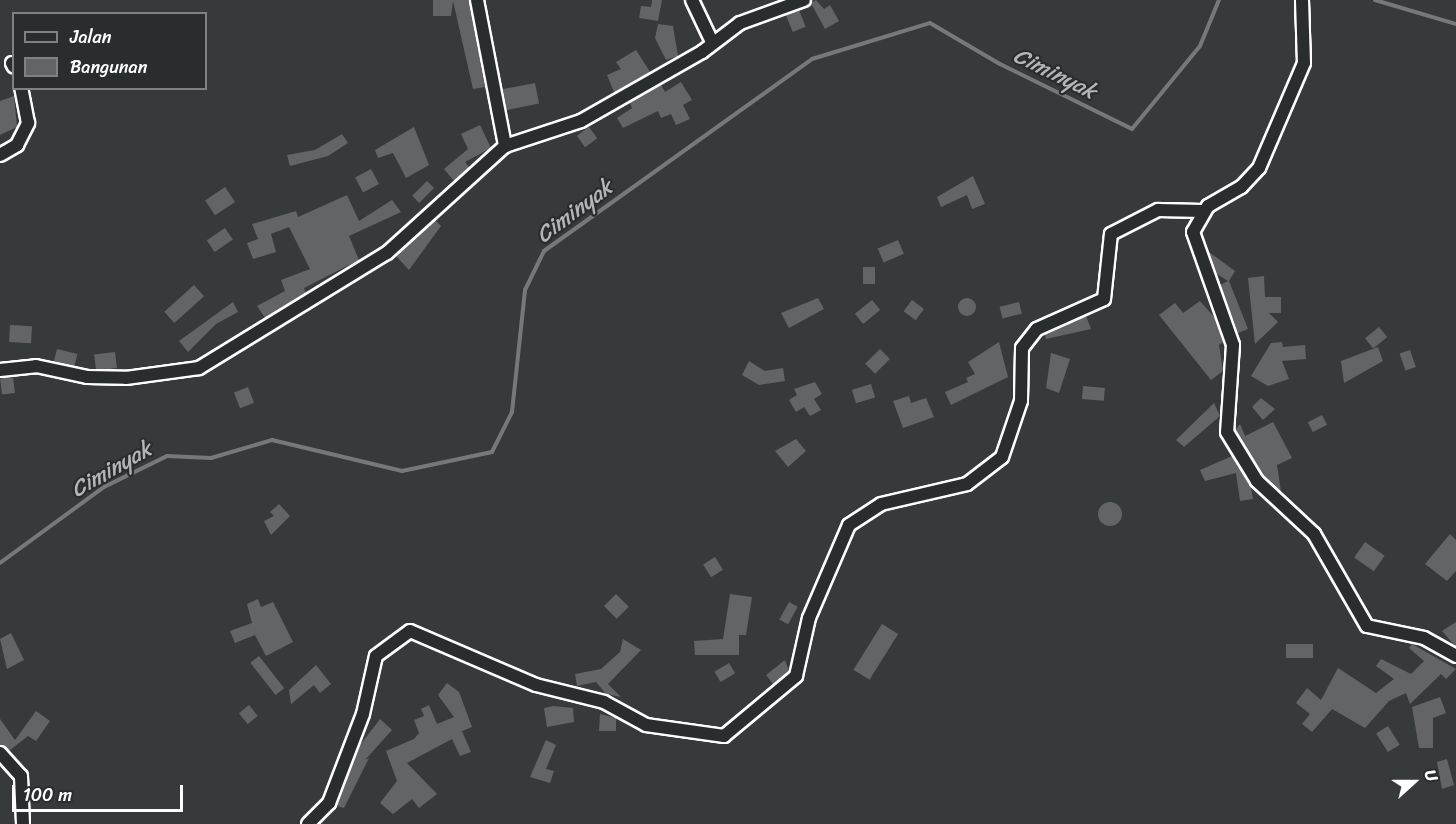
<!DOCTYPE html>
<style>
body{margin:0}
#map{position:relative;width:1456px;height:824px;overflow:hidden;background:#373a3b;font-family:Sriracha,sans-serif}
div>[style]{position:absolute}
.stream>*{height:4px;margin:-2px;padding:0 2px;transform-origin:2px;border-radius:2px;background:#767879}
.building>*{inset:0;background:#636465;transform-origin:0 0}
.round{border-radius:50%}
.roads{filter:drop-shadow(2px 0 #fff) drop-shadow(-2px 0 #fff) drop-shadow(0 2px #fff) drop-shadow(0 -2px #fff)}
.street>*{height:12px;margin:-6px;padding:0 6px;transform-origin:6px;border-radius:6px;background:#2a2d2e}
span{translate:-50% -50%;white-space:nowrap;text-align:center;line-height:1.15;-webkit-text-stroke:4.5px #2a2d2e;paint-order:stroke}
.water-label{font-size:22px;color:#b4b5b5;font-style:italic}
.legend{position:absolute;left:12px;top:12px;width:195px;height:78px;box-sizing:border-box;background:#2a2d2e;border:2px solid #7f8182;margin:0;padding:8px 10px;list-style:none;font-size:18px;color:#fff}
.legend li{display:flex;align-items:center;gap:12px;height:30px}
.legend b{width:30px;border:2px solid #7f8182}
.north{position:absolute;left:1384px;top:752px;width:60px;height:60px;-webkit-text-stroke:4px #2a2d2e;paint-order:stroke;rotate:69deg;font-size:16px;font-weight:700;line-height:24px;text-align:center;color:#fff}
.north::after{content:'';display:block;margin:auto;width:21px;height:27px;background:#fff;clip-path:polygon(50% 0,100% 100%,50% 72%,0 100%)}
.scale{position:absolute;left:12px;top:785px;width:171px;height:27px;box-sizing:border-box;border:3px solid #fff;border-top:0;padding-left:8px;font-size:18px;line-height:21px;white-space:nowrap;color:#fff;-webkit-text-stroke:4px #2a2d2e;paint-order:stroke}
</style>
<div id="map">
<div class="stream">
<div style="left:1375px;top:0;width:84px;rotate:16.5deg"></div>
<div style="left:0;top:563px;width:129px;rotate:-36.2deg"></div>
<div style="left:104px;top:487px;width:70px;rotate:-26.2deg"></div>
<div style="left:167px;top:456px;width:44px;rotate:2.6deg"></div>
<div style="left:211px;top:458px;width:64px;rotate:-16.4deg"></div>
<div style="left:272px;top:440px;width:134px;rotate:13.4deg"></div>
<div style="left:402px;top:471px;width:92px;rotate:-11.9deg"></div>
<div style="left:492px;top:452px;width:45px;rotate:-63.4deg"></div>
<div style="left:512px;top:412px;width:123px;rotate:-83.9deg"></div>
<div style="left:525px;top:290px;width:43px;rotate:-64deg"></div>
<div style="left:544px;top:251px;width:330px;rotate:-35.6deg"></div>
<div style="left:812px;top:59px;width:123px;rotate:-17deg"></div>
<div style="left:930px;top:23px;width:81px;rotate:30.4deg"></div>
<div style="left:1000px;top:64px;width:147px;rotate:26.2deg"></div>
<div style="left:1132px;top:129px;width:107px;rotate:-50.7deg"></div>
<div style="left:1200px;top:46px;width:50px;rotate:-67.6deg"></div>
</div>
<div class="building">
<div style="clip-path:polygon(433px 0,469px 0,485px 87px,473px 89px,453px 1px,451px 16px,433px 16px)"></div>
<div style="clip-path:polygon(652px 0,662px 0,658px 21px,639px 18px,641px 6px,651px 7px)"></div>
<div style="clip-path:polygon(816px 0,824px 9px,830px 5px,839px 21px,825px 29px,811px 3px)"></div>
<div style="left:799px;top:10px;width:18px;height:14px;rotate:68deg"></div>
<div style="clip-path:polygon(658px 24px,673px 26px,678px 56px,666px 60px,655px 38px)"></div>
<div style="clip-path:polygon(636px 50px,650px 72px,614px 92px,607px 75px,621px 69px,616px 62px)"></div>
<div style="clip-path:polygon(681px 82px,692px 100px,683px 105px,690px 119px,676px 125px,671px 114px,661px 118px,658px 111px,623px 128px,617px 118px,632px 108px,630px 103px,661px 85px,665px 92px)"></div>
<div style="left:535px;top:83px;width:21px;height:33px;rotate:79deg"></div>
<div style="clip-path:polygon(14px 96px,17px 127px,0 135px,0 101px)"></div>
<div style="clip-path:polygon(480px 125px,491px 148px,465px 162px,469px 167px,454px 181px,444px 169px,468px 149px,461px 134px)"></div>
<div style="clip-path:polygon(414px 127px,429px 165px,406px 178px,393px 153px,378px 158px,375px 150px)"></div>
<div style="left:589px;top:127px;width:14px;height:15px;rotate:54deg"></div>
<div style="clip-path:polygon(342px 134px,348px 143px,328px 156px,290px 166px,287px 155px,315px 150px)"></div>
<div style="left:371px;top:169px;width:17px;height:18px;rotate:62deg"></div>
<div style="clip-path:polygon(973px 176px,985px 204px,972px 209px,967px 195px,941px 207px,937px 197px)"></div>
<div style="left:427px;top:181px;width:10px;height:21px;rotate:45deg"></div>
<div style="left:225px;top:187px;width:18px;height:24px;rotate:56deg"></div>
<div style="clip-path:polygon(347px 195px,359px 221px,392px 200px,401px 212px,349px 236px,359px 260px,304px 288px,306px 293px,265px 318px,257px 306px,285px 291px,281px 280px,310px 269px,289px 227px,271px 234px,276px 252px,253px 259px,247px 243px,258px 239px,252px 224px,296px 211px,298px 217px)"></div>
<div style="clip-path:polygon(435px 220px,441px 226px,409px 270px,396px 256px)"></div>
<div style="left:225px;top:228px;width:14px;height:22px;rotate:56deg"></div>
<div style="left:898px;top:240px;width:15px;height:22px;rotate:67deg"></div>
<div style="clip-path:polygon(1209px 252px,1235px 271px,1229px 281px,1248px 329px,1238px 333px,1220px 285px,1228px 281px,1217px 274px)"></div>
<div style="left:863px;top:267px;width:12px;height:17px"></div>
<div style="clip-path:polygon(1264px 276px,1265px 297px,1281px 297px,1281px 313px,1269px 313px,1278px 322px,1255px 344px,1248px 278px)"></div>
<div style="left:194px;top:285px;width:15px;height:40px;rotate:48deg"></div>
<div style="clip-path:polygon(818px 298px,824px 309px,789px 328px,781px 313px)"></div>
<div class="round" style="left:958px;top:298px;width:18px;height:18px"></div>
<div style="left:872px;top:300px;width:13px;height:22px;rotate:51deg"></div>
<div style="left:912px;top:300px;width:15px;height:14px;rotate:37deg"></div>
<div style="clip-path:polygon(1200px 301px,1215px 318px,1223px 342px,1219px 345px,1223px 371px,1211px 380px,1159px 315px,1175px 303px,1183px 313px)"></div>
<div style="clip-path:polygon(233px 302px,238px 312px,216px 324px,188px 352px,179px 341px)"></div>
<div style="left:1019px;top:302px;width:12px;height:20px;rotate:76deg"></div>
<div style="clip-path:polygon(1086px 316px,1091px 329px,1046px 339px,1045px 335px)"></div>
<div style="left:10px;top:325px;width:22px;height:17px;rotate:3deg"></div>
<div style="left:1379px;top:327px;width:13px;height:18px;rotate:51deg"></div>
<div style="clip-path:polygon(999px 342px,1008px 377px,951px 405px,945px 392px,968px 382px,966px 378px,975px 374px,968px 362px)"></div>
<div style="clip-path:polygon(1282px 342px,1283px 347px,1305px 345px,1306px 359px,1282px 361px,1289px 379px,1268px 386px,1251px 376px,1271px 343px)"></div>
<div style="clip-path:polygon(1378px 347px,1383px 361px,1344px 383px,1341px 361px)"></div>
<div style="left:57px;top:349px;width:21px;height:13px;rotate:14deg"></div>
<div style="left:880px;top:349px;width:14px;height:21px;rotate:45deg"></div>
<div style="left:1410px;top:350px;width:18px;height:11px;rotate:71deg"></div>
<div style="left:115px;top:352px;width:16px;height:21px;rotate:83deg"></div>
<div style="clip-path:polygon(1051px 353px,1070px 359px,1059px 393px,1046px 388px)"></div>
<div style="clip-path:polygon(749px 361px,765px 371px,783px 368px,785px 381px,759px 385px,742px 375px)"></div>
<div style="left:13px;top:377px;width:16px;height:13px;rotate:83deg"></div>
<div style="clip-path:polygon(815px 382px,822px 394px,814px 399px,821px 410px,810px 416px,804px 407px,796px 412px,789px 400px,797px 395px,794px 389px)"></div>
<div style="left:871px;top:384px;width:14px;height:20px;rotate:73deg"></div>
<div style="left:1083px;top:386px;width:22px;height:13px;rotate:5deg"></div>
<div style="left:248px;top:387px;width:17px;height:15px;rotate:69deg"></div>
<div style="clip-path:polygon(909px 396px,911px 403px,926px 398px,934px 417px,903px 428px,893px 401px)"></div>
<div style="clip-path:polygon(1261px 398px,1275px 409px,1263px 420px,1252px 407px)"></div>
<div style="clip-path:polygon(1214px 403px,1220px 416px,1184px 447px,1176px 440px)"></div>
<div style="left:1322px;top:415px;width:11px;height:16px;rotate:63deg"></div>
<div style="clip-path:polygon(1273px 422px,1292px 458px,1277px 465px,1281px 492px,1263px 476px,1235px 430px,1240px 424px,1245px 436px)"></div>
<div style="clip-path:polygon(796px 439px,806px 451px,788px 467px,775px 451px)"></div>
<div style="clip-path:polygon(1232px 456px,1251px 487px,1253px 499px,1240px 501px,1236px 473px,1205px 481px,1200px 470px)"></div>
<div class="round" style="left:1098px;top:502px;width:24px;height:24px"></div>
<div style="clip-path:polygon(279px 504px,290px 516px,271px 535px,264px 521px,274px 516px,270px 512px)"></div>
<div style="clip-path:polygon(1450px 534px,1456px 540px,1456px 571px,1447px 581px,1425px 564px)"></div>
<div style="left:1365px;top:542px;width:24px;height:19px;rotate:35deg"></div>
<div style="left:715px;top:557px;width:15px;height:14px;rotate:58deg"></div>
<div style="left:616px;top:594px;width:18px;height:17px;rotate:45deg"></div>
<div style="clip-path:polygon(730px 594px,752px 597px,746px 635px,739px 635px,739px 655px,695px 655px,694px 641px,723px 639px)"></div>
<div style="clip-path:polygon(258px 599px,261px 607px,273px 602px,293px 642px,266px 656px,255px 635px,235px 643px,230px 631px,252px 623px,247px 604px)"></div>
<div style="left:789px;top:602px;width:10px;height:20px;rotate:29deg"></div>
<div style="clip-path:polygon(1456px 622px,1456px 647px,1442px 631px)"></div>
<div style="left:882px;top:624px;width:19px;height:54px;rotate:32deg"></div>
<div style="clip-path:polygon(11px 633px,24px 660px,7px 669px,0 639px)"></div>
<div style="clip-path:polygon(623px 639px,641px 650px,608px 684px,621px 697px,606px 694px,596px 682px,577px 686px,575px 674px,601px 669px,620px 652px)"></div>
<div style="left:1286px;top:644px;width:27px;height:14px"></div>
<div style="clip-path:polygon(1412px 644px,1456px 669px,1446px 679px,1441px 674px,1410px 704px,1406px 693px,1389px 701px,1365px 728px,1332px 709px,1312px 732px,1302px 724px,1310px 714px,1296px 703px,1307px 688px,1321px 700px,1338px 668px,1376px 693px,1394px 679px,1376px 666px,1381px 659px,1411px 674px,1424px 661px,1409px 648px)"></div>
<div style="left:259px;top:656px;width:41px;height:11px;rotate:52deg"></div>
<div style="clip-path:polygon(785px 660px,789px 671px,773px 684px,766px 675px)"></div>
<div style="left:729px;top:663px;width:12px;height:17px;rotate:59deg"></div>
<div style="clip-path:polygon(316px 665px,331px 684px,320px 693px,314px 685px,291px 704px,289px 690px)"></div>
<div style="clip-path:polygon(447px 683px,459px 692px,472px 727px,462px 731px,471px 752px,460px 756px,452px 739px,407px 763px,437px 794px,419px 808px,412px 799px,393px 814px,380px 803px,397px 781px,386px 751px,414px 739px,419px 733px,414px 720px,424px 716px,421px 709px,429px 705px,437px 724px,454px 717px,438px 695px)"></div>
<div style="clip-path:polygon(1440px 697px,1446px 713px,1433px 718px,1433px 748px,1419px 748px,1412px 707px)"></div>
<div style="left:249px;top:705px;width:14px;height:13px;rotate:51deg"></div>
<div style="clip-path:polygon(553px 706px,573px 708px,574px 722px,547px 727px,544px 708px)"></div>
<div style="clip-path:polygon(36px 711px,50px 721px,36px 741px,28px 736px,9px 751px,0 745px,0 719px,15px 740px)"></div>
<div style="clip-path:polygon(600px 714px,616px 718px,616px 731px,599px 731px)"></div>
<div style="clip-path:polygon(380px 719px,392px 730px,365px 760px,369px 758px,344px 808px,337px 806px,360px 745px)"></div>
<div style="left:1388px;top:726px;width:22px;height:14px;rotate:58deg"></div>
<div style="clip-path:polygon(546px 740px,556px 745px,546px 769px,554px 771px,550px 783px,530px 777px)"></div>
<div style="clip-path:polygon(1447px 759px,1454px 785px,1442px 789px,1437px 762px)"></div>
</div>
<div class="roads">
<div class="street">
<div style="left:477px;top:0;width:149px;rotate:79.1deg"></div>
<div style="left:692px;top:0;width:47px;rotate:64.5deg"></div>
<div style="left:1302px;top:0;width:63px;rotate:88.2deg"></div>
<div style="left:1304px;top:63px;width:114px;rotate:113.2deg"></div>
<div style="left:1259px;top:168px;width:26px;rotate:133deg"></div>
<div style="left:1241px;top:187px;width:38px;rotate:150deg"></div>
<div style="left:1208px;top:206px;width:30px;rotate:120deg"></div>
<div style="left:1193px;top:232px;width:120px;rotate:70.5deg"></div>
<div style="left:1233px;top:345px;width:87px;rotate:93.9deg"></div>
<div style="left:1227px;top:432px;width:57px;rotate:58.5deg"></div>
<div style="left:1257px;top:481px;width:78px;rotate:42.9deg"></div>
<div style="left:1314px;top:534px;width:106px;rotate:60.1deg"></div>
<div style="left:1367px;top:626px;width:58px;rotate:11.9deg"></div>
<div style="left:1424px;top:638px;width:37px;rotate:29deg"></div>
<div style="left:12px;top:63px;width:4px;rotate:63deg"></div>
<div style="left:0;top:155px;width:20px;rotate:-30deg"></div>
<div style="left:17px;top:145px;width:25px;rotate:-63deg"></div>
<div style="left:28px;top:123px;width:36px;rotate:-101deg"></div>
<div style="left:0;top:370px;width:36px;rotate:-6deg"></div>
<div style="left:36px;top:366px;width:52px;rotate:12.2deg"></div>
<div style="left:87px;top:377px;width:39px;rotate:1deg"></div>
<div style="left:126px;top:378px;width:74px;rotate:-7.8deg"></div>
<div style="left:199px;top:368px;width:220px;rotate:-31.5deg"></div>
<div style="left:387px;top:253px;width:159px;rotate:-42.2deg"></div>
<div style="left:505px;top:146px;width:80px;rotate:-18.2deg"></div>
<div style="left:581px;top:121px;width:139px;rotate:-29.7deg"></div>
<div style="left:702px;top:52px;width:48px;rotate:-37.3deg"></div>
<div style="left:740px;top:23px;width:68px;rotate:-19.8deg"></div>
<div style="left:0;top:753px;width:31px;rotate:48deg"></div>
<div style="left:21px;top:776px;width:48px;rotate:87.6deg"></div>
<div style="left:308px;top:824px;width:30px;rotate:-45deg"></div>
<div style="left:329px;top:803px;width:95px;rotate:-69.1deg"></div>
<div style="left:363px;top:714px;width:59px;rotate:-77.4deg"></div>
<div style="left:376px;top:656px;width:42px;rotate:-36.3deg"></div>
<div style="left:410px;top:631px;width:137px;rotate:23.2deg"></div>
<div style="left:536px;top:685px;width:70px;rotate:14deg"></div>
<div style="left:604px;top:702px;width:48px;rotate:28.7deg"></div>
<div style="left:646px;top:725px;width:79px;rotate:8deg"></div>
<div style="left:724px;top:736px;width:94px;rotate:-39.8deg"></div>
<div style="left:796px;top:676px;width:59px;rotate:-77.4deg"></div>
<div style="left:809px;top:618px;width:101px;rotate:-66.7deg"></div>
<div style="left:849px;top:525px;width:38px;rotate:-33deg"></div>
<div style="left:881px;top:504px;width:88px;rotate:-13.1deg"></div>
<div style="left:967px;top:484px;width:44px;rotate:-37.6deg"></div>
<div style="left:1002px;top:457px;width:59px;rotate:-71.3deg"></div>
<div style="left:1021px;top:401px;width:53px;rotate:-88.9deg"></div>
<div style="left:1022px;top:348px;width:24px;rotate:-52deg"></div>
<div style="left:1037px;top:329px;width:73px;rotate:-24.1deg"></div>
<div style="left:1104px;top:299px;width:65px;rotate:-83.9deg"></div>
<div style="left:1111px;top:234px;width:53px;rotate:-27.1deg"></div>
<div style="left:1158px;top:210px;width:45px;rotate:1.3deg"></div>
</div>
</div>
<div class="water-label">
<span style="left:1055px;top:73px;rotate:26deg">Ciminyak</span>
<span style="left:574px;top:211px;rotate:-37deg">Ciminyak</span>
<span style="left:111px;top:469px;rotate:-30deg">Ciminyak</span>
</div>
<ul class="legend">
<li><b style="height:8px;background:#2a2d2e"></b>Jalan</li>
<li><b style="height:16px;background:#636465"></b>Bangunan</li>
</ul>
<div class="north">U</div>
<div class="scale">100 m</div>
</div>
